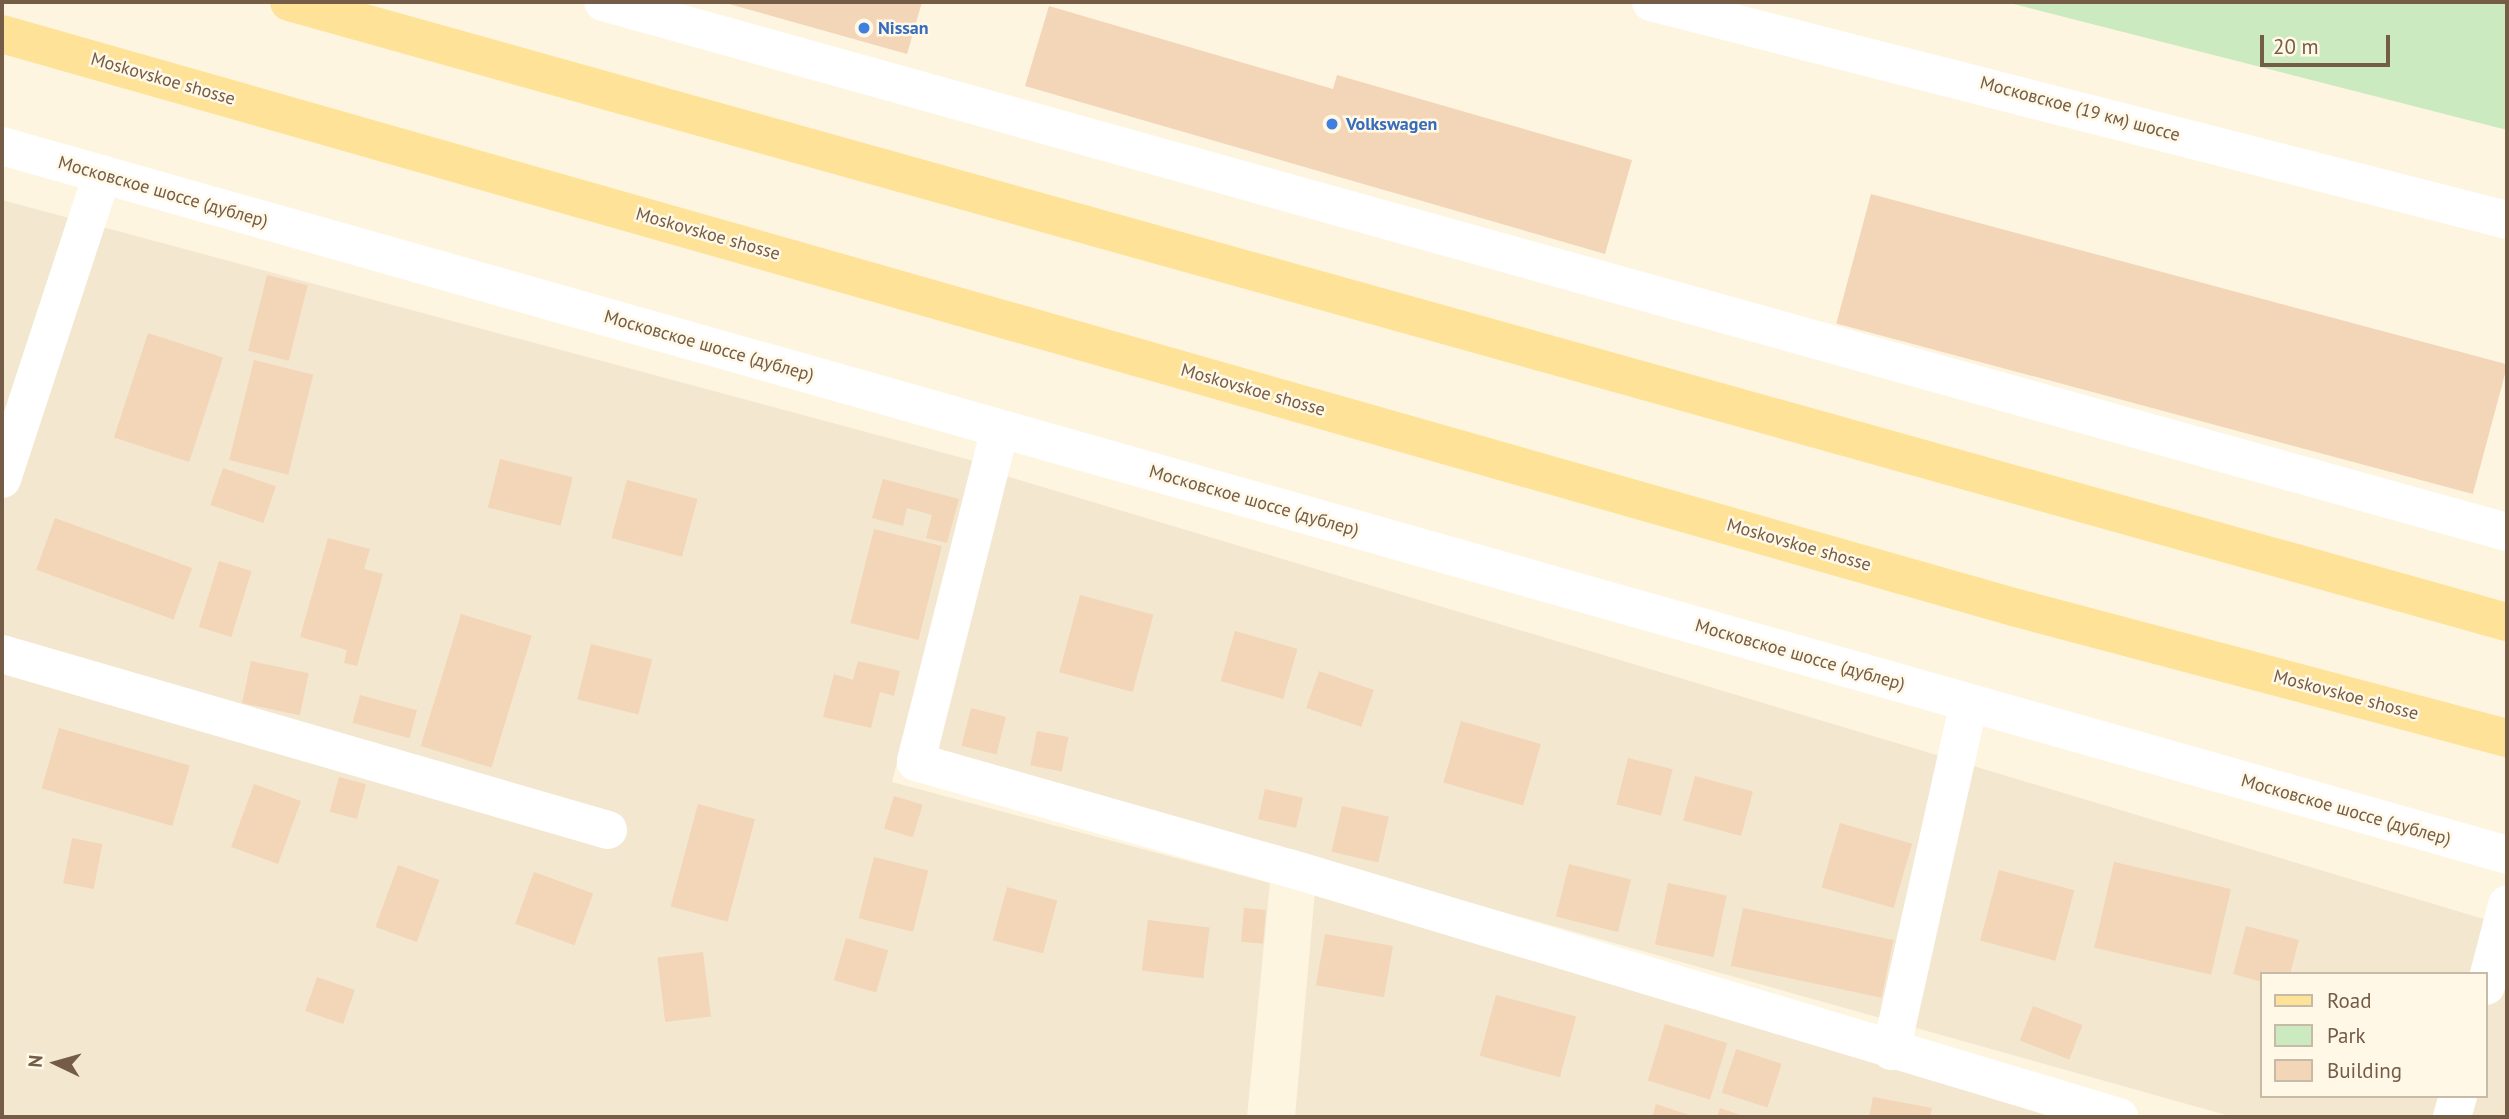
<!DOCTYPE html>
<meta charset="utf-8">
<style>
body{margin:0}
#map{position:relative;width:2509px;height:1119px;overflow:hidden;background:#fdf5e0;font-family:"PT Sans",sans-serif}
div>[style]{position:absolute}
.residential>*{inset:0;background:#f4e7cf}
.green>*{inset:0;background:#cceabf}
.building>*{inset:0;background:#f3d5b7;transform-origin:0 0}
.minor>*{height:38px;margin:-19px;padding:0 19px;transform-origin:19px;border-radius:19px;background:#fff}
.major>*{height:38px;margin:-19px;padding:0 19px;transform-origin:19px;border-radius:19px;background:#fde297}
.dots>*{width:19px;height:19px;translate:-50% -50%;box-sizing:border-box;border:4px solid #fff8e7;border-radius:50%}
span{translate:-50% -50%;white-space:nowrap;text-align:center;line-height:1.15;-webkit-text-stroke:5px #fff8e7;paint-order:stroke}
.shop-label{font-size:18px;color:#366cbe;font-weight:700}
.left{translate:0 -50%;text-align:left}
.street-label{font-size:18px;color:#745c47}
.frame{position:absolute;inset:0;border:4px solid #745c47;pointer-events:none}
.legend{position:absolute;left:2260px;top:972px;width:228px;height:126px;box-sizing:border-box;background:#fff8e7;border:2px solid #c7baa7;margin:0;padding:9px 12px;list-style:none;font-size:21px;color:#745c47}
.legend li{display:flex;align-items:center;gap:14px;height:35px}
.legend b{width:35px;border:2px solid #c7baa7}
.north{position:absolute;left:21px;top:1028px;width:70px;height:70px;-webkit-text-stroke:5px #fff8e7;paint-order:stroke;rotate:275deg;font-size:19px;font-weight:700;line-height:28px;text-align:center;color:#745c47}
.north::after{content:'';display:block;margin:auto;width:24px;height:32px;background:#745c47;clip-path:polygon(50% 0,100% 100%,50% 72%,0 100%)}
.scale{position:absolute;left:2260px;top:35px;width:130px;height:32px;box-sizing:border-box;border:4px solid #745c47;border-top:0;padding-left:9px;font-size:21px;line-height:24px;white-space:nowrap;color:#745c47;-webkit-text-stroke:5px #fff8e7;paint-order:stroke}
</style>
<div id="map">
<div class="residential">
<div style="clip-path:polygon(2px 200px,974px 461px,892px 782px,1270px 883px,1247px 1117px,2px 1117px)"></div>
<div style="clip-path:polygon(evenodd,1006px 476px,2507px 926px,2507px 1117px,2233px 1117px,930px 751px,1006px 476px,2262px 974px,2486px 974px,2486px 1096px,2262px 1096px,2262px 974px)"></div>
<div style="clip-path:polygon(1315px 891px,2078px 1117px,1295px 1117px)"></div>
</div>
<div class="green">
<div style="clip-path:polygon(2006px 2px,2507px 2px,2507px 130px)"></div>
</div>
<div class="building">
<div style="clip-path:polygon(722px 2px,922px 2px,907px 54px)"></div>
<div style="clip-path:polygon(1049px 6px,1333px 89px,1337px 75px,1632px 160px,1605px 254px,1025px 86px)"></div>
<div style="left:1871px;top:194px;width:659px;height:134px;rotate:15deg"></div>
<div style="left:267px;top:275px;width:42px;height:78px;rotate:14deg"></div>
<div style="left:148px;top:333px;width:79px;height:110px;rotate:18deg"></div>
<div style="left:254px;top:360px;width:61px;height:103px;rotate:14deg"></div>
<div style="left:500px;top:459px;width:75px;height:50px;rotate:14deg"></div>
<div style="left:223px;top:468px;width:56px;height:39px;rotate:19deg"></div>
<div style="clip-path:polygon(883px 479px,959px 499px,947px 543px,926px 538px,932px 515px,907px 508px,903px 526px,872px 518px)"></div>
<div style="left:627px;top:480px;width:73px;height:60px;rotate:15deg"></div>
<div style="left:55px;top:518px;width:146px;height:55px;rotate:20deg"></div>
<div style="left:874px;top:529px;width:70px;height:97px;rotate:14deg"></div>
<div style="clip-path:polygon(328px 538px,370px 549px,364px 569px,383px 574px,357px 666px,344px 663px,347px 650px,300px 637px)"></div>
<div style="left:219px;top:561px;width:34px;height:69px;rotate:17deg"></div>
<div style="left:1080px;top:595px;width:76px;height:80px;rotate:15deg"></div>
<div style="left:461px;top:614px;width:74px;height:138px;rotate:17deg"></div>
<div style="left:1235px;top:631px;width:65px;height:52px;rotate:16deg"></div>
<div style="left:591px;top:644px;width:63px;height:57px;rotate:14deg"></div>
<div style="left:251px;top:661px;width:59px;height:43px;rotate:12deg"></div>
<div style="clip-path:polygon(858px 661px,900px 671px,894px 696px,880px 692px,871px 728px,823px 717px,834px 674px,853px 680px)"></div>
<div style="left:1319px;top:671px;width:58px;height:39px;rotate:19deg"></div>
<div style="left:360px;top:695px;width:59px;height:29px;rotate:15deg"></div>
<div style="left:971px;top:708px;width:36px;height:39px;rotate:14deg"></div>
<div style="left:1461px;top:721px;width:83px;height:64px;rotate:16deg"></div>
<div style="left:59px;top:728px;width:136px;height:63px;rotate:16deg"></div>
<div style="left:1037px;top:731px;width:32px;height:35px;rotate:11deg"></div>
<div style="left:1628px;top:758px;width:46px;height:48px;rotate:14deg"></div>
<div style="left:1695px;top:776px;width:60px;height:46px;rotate:15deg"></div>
<div style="left:339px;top:777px;width:28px;height:36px;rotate:15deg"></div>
<div style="left:254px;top:784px;width:50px;height:67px;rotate:20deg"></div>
<div style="left:1265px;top:789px;width:39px;height:31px;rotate:13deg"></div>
<div style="left:894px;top:796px;width:30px;height:34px;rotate:17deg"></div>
<div style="left:698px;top:804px;width:59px;height:106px;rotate:15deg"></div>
<div style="left:1342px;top:806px;width:48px;height:47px;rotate:13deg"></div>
<div style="left:1840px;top:823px;width:75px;height:67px;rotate:16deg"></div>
<div style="left:72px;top:838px;width:31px;height:46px;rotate:11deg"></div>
<div style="left:874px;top:857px;width:56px;height:63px;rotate:14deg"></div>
<div style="left:2114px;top:862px;width:120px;height:88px;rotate:13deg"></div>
<div style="left:1569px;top:864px;width:64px;height:54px;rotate:14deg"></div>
<div style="left:398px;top:865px;width:44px;height:66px;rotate:20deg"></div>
<div style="left:1999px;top:870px;width:78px;height:73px;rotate:15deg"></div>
<div style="left:534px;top:872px;width:63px;height:55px;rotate:20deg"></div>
<div style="left:1668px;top:883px;width:60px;height:63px;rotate:12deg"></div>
<div style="left:1007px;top:887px;width:52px;height:55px;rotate:15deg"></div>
<div style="left:1244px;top:908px;width:22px;height:34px;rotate:5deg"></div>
<div style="left:1743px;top:908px;width:154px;height:59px;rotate:12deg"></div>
<div style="left:1148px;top:920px;width:62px;height:51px;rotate:7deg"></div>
<div style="clip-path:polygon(2246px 926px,2299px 940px,2290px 974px,2262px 974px,2262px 982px,2233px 974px)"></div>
<div style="left:1325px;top:934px;width:69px;height:52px;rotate:10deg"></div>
<div style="left:846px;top:938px;width:44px;height:44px;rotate:16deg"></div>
<div style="left:703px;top:952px;width:65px;height:46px;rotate:83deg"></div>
<div style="left:317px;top:977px;width:40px;height:36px;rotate:19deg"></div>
<div style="left:1496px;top:995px;width:83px;height:63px;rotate:15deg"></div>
<div style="left:2033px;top:1006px;width:53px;height:37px;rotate:21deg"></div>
<div style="left:1665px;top:1024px;width:65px;height:59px;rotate:17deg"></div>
<div style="left:1736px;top:1049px;width:48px;height:46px;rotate:18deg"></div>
<div style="clip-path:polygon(1873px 1097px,1932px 1108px,1930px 1117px,1869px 1117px)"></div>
<div style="clip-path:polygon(1656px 1104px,1695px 1117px,1652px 1117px)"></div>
<div style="clip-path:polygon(1720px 1108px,1746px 1117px,1717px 1117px)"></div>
</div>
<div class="minor">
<div style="left:603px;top:2px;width:1976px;rotate:15.56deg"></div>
<div style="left:1651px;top:2px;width:883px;rotate:14.29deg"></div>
<div style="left:2px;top:146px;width:2603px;rotate:15.8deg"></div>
<div style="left:1000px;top:429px;width:343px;rotate:104.2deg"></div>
<div style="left:916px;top:762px;width:388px;rotate:15.9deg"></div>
<div style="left:1289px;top:868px;width:867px;rotate:16.7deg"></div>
<div style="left:2px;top:479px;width:321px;rotate:-71.8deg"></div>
<div style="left:2px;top:654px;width:631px;rotate:16.19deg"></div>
<div style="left:2486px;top:986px;width:84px;rotate:-75.5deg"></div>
<div style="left:1891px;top:1051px;width:357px;rotate:-77.4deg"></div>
<div style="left:2452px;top:1117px;width:22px;rotate:-74deg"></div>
</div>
<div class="major">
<div style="left:289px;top:2px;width:2303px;rotate:15.62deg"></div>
<div style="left:2px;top:34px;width:2095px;rotate:15.9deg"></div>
<div style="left:2017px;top:608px;width:507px;rotate:14.86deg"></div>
</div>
<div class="dots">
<div style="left:864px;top:28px;background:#3f7fe0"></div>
<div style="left:1332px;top:124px;background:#3f7fe0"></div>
</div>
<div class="shop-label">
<span class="left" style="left:878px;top:28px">Nissan</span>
<span class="left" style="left:1346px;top:124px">Volkswagen</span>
</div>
<div class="street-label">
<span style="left:163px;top:79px;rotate:16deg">Moskovskoe shosse</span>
<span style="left:2080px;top:109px;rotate:15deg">Московское (19 км) шоссе</span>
<span style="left:163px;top:192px;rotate:16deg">Московское шоссе (дублер)</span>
<span style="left:708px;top:234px;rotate:16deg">Moskovskoe shosse</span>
<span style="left:709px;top:346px;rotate:16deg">Московское шоссе (дублер)</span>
<span style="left:1253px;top:390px;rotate:16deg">Moskovskoe shosse</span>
<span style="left:1254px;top:501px;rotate:16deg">Московское шоссе (дублер)</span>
<span style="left:1799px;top:545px;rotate:16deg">Moskovskoe shosse</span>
<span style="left:1800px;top:655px;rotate:16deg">Московское шоссе (дублер)</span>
<span style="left:2346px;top:695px;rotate:15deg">Moskovskoe shosse</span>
<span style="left:2346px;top:810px;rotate:16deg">Московское шоссе (дублер)</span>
</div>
<div class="frame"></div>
<ul class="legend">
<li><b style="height:9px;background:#fde297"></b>Road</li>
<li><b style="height:19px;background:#cceabf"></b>Park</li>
<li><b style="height:19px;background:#f3d5b7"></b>Building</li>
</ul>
<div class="north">N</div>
<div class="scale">20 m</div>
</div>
